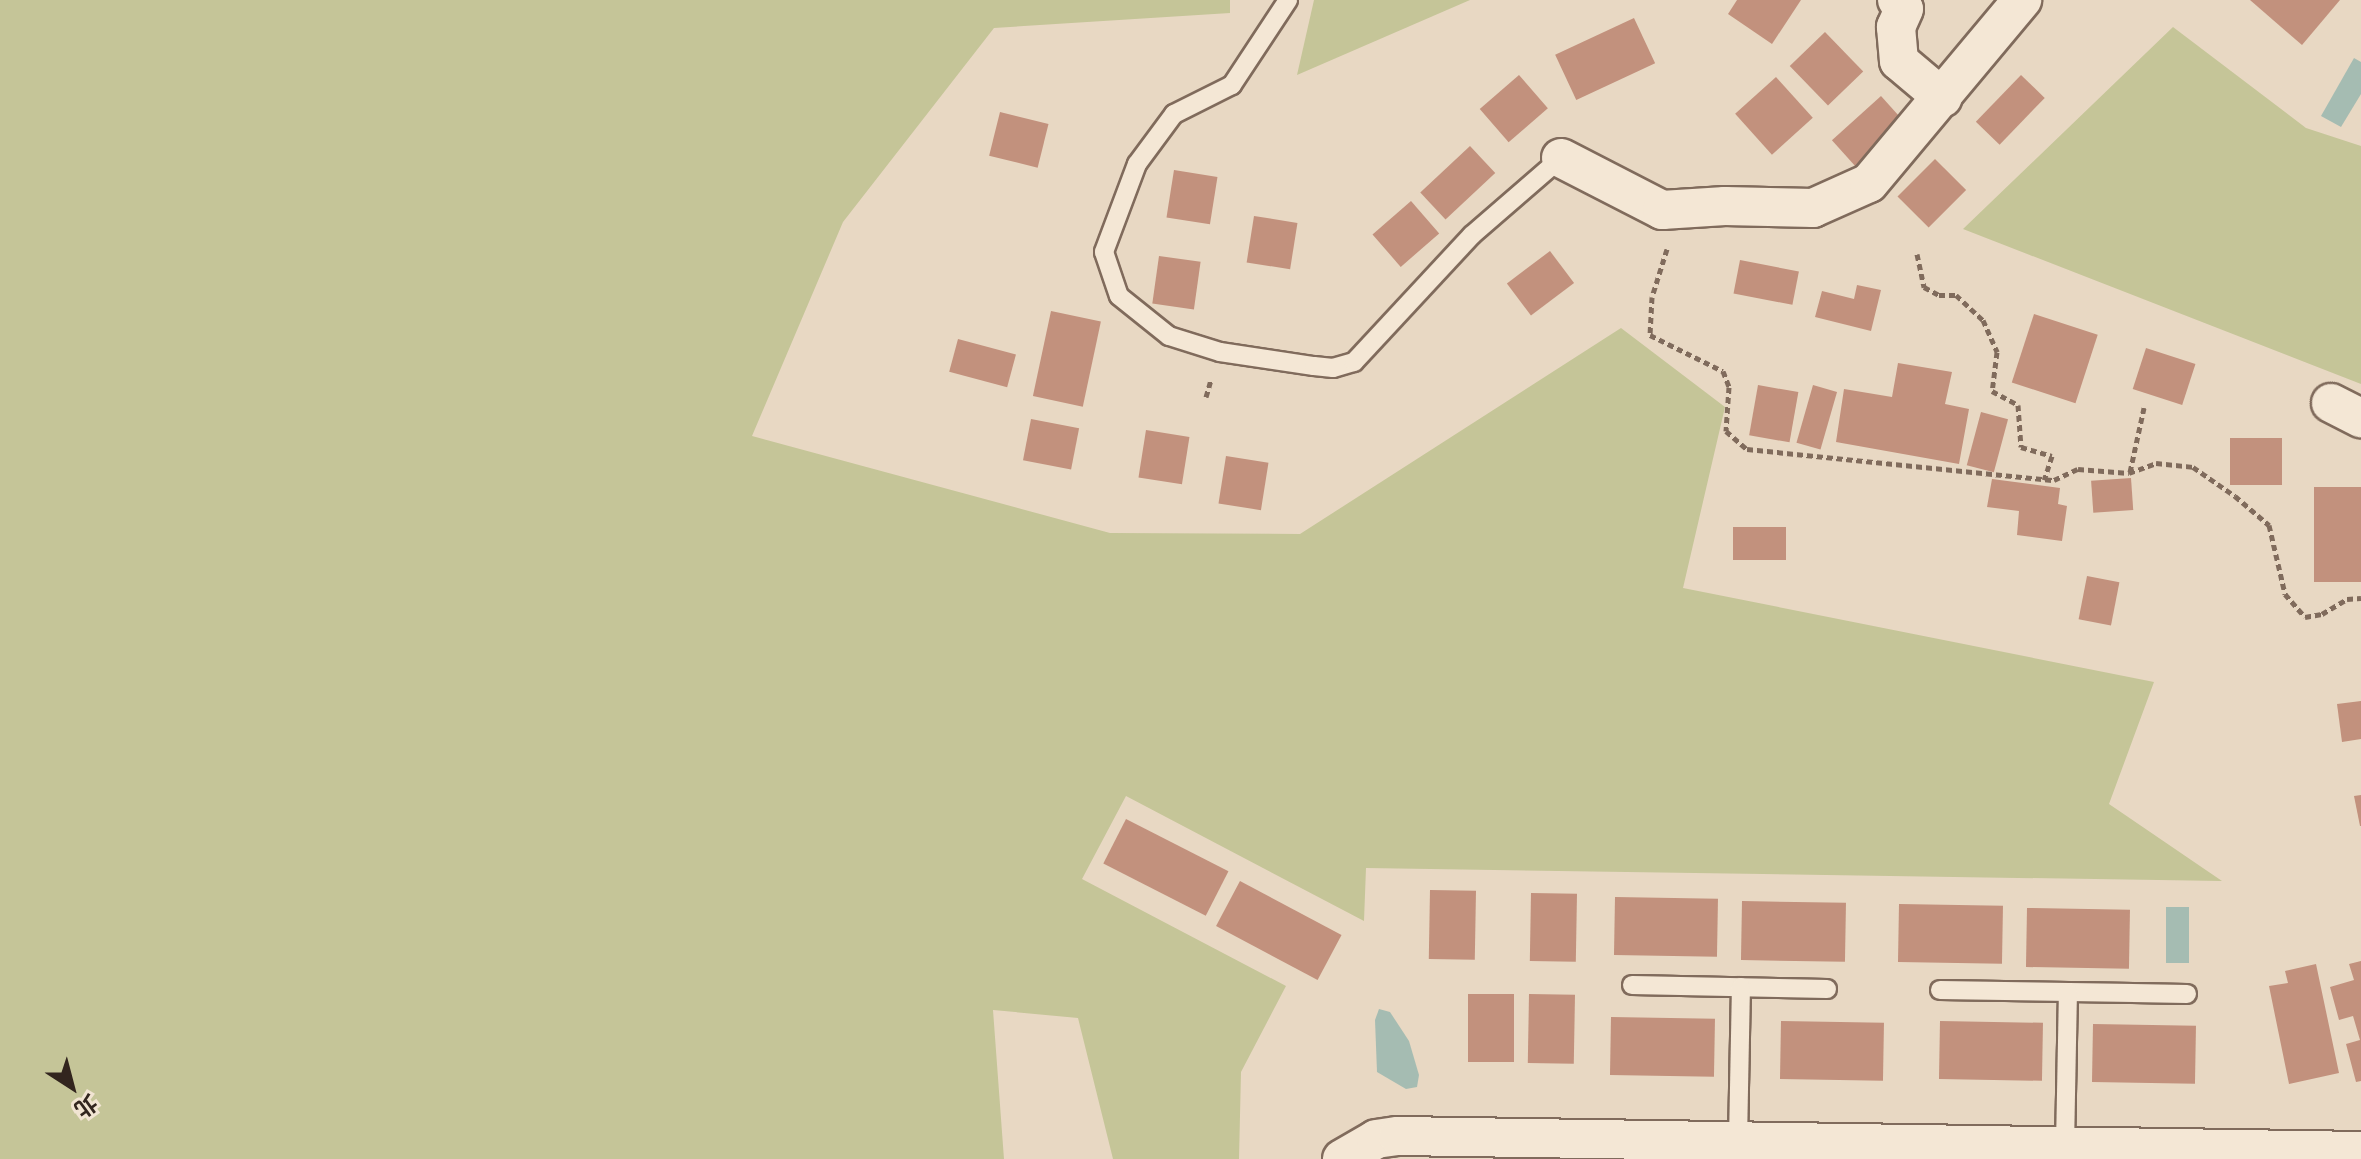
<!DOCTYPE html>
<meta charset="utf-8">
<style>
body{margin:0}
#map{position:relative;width:2361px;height:1159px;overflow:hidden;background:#e8d8c3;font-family:"Source Serif 4","Noto Sans TC",serif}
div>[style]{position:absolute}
.green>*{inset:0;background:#c5c598}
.water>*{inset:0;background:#a5bcb2;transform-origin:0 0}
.building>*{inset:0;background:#c2917d;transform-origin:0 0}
.path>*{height:5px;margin-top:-2.5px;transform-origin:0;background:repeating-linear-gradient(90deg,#806b5c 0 6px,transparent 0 10px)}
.roads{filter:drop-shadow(2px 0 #806b5c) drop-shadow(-2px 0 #806b5c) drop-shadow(0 2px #806b5c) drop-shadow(0 -2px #806b5c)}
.lane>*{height:18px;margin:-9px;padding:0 9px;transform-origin:9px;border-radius:9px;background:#f4e7d5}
.street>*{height:38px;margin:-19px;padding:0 19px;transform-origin:19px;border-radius:19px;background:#f4e7d5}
span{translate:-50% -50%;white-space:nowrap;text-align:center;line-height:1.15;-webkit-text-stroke:7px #f1e4d2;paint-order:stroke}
.north{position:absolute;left:32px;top:1047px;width:80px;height:80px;-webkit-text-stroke:6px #f1e4d2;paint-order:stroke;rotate:144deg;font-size:22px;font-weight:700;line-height:32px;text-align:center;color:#32251e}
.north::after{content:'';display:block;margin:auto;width:28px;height:36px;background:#32251e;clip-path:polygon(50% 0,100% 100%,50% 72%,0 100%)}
</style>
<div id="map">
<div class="green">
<div style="clip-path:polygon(0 0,1230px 0,1230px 13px,994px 28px,843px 222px,752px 436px,1110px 533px,1300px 534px,1621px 328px,1725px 407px,1683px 588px,2154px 682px,2109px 804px,2222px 881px,1366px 868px,1364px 921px,1126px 796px,1082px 879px,1286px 986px,1241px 1072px,1239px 1159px,1113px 1159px,1078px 1018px,993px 1010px,1004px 1159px,0 1159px)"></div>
<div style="clip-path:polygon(1314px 0,1470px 0,1297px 75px)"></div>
<div style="clip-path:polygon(2173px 27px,2306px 128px,2361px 146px,2361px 384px,1963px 229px)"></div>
</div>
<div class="water">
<div style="clip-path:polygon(2354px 58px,2361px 62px,2361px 94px,2341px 127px,2321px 116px)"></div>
<div style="left:2166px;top:907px;width:23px;height:56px"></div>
<div style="clip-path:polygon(1379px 1009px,1390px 1012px,1409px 1041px,1419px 1075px,1417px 1087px,1406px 1089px,1377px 1072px,1375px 1020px)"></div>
</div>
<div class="building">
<div style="clip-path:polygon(1737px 0,1801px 0,1772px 44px,1728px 14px)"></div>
<div style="clip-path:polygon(2250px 0,2340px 0,2302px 45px)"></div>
<div style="left:1634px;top:18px;width:50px;height:87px;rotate:65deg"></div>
<div style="left:1825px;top:32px;width:55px;height:49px;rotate:46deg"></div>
<div style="left:1519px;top:75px;width:44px;height:52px;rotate:49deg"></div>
<div style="left:2021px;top:75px;width:33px;height:65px;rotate:44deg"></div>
<div style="left:1776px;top:77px;width:55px;height:55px;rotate:48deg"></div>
<div style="left:1881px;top:96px;width:40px;height:66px;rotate:48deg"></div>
<div style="left:1000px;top:112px;width:50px;height:45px;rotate:14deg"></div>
<div style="left:1470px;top:146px;width:37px;height:68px;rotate:47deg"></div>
<div style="left:1935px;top:159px;width:44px;height:53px;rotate:45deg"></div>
<div style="left:1174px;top:170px;width:44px;height:48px;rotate:9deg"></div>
<div style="left:1411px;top:201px;width:43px;height:51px;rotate:49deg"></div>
<div style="left:1254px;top:216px;width:44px;height:47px;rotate:9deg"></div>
<div style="left:1550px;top:251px;width:40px;height:54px;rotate:53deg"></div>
<div style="left:1159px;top:256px;width:42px;height:48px;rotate:8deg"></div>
<div style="left:1740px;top:260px;width:60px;height:34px;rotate:11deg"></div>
<div style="clip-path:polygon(1857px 285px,1881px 290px,1871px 331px,1815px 317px,1822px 291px,1854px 299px)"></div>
<div style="left:1051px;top:311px;width:51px;height:87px;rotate:12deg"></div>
<div style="left:2034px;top:314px;width:67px;height:72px;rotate:18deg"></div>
<div style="left:958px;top:339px;width:60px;height:34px;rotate:15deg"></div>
<div style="left:2146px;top:348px;width:52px;height:43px;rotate:18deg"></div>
<div style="clip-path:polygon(1898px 363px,1952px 372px,1945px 404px,1969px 409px,1959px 464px,1836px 442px,1844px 389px,1892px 397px)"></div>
<div style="left:1758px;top:385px;width:41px;height:51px;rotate:10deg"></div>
<div style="left:1813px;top:385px;width:25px;height:60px;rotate:16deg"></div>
<div style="left:1981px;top:412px;width:28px;height:55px;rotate:15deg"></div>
<div style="left:1031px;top:419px;width:49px;height:42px;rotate:11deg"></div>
<div style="left:1146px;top:430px;width:44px;height:48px;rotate:9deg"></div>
<div style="left:2282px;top:438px;width:47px;height:52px;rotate:90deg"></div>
<div style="left:1226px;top:456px;width:43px;height:48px;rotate:9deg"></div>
<div style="left:2131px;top:478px;width:32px;height:40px;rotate:86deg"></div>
<div style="clip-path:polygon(1992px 479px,2060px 488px,2058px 504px,2067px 506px,2062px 541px,2017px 535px,2019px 511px,1987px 507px)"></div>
<div style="left:2361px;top:487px;width:95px;height:47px;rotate:90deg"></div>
<div style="left:1733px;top:527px;width:53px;height:33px"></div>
<div style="left:2087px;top:576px;width:33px;height:44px;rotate:11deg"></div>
<div style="clip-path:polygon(2361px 701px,2361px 739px,2342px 742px,2337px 704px)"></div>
<div style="clip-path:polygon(2361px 795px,2361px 826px,2360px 826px,2354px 796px)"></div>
<div style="left:1126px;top:819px;width:115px;height:50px;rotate:27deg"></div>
<div style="left:1240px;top:881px;width:115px;height:51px;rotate:28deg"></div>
<div style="left:1430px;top:890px;width:46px;height:69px;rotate:1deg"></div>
<div style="left:1531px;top:893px;width:46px;height:68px;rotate:1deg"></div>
<div style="left:1615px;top:897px;width:103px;height:58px;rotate:1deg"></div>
<div style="left:1742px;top:901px;width:104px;height:59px;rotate:1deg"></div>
<div style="left:1899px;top:904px;width:104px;height:58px;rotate:1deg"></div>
<div style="left:2027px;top:908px;width:103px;height:59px;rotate:1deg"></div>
<div style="clip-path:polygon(2361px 961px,2361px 1081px,2356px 1082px,2346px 1044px,2360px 1040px,2353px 1016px,2339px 1020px,2330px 987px,2354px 980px,2349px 964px)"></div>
<div style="clip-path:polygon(2316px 964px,2339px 1073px,2289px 1084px,2269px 986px,2288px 983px,2285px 971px)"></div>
<div style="left:1468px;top:994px;width:46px;height:68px"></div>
<div style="left:1529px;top:994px;width:46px;height:69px;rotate:1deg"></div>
<div style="left:1611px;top:1017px;width:104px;height:58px;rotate:1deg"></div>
<div style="left:1781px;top:1021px;width:103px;height:58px;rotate:1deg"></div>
<div style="left:1940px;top:1021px;width:103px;height:58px;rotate:1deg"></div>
<div style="left:2093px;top:1024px;width:103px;height:58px;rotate:1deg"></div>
</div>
<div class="path">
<div style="left:1667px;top:249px;width:50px;rotate:107.4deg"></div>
<div style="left:1652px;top:297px;width:38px;rotate:93deg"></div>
<div style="left:1650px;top:335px;width:81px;rotate:26.3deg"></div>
<div style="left:1723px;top:371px;width:17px;rotate:69deg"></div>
<div style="left:1729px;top:387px;width:44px;rotate:93.9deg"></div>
<div style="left:1726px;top:431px;width:28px;rotate:41deg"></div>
<div style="left:1747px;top:449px;width:309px;rotate:5.8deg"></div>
<div style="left:2054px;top:480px;width:26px;rotate:-25deg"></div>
<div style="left:2078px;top:469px;width:51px;rotate:4.5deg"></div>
<div style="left:2129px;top:473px;width:29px;rotate:-20deg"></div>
<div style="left:2156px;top:463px;width:37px;rotate:6deg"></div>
<div style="left:2193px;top:467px;width:51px;rotate:34.6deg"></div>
<div style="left:2235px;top:496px;width:45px;rotate:40.5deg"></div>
<div style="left:2269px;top:525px;width:71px;rotate:76.9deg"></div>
<div style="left:2285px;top:594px;width:30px;rotate:49deg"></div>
<div style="left:2305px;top:617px;width:17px;rotate:-10deg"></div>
<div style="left:2322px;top:614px;width:29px;rotate:-31deg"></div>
<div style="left:2347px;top:599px;width:14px;rotate:-4deg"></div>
<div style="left:1917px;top:254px;width:34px;rotate:78deg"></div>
<div style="left:1924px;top:287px;width:17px;rotate:28deg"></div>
<div style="left:1939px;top:295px;width:17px"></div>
<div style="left:1956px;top:295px;width:37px;rotate:43deg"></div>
<div style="left:1983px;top:320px;width:35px;rotate:66deg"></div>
<div style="left:1997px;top:352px;width:39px;rotate:97deg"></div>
<div style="left:1992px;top:391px;width:30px;rotate:28deg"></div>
<div style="left:2018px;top:405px;width:42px;rotate:85.9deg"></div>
<div style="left:2021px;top:447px;width:32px;rotate:16deg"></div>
<div style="left:2052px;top:456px;width:25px;rotate:108deg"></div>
<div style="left:1206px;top:397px;width:18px;rotate:-74deg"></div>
<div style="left:2130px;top:472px;width:66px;rotate:-77.7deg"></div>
</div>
<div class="roads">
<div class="lane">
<div style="left:1288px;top:0;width:102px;rotate:123.4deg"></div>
<div style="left:1232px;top:85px;width:65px;rotate:153.4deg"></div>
<div style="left:1174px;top:114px;width:62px;rotate:126.5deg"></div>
<div style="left:1137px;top:164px;width:94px;rotate:110.6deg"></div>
<div style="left:1104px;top:252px;width:46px;rotate:71.2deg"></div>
<div style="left:1119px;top:296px;width:64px;rotate:38.7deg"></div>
<div style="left:1169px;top:336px;width:53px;rotate:17.4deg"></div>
<div style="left:1220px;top:352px;width:95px;rotate:8.5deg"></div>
<div style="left:1314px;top:366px;width:19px;rotate:6deg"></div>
<div style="left:1333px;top:368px;width:22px;rotate:-16deg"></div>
<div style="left:1354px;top:362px;width:173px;rotate:-47.1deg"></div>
<div style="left:1472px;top:235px;width:118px;rotate:-40.9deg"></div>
<div style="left:1632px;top:985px;width:195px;rotate:1.2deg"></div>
<div style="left:1940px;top:990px;width:247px;rotate:0.9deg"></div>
<div style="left:1738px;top:1141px;width:154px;rotate:-88.9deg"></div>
<div style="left:2065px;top:1146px;width:153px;rotate:-88.9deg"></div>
</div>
<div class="street">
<div style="left:1897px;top:0;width:11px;rotate:52deg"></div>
<div style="left:1904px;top:9px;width:20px;rotate:114deg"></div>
<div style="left:1896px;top:27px;width:34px;rotate:85deg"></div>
<div style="left:1899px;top:61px;width:57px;rotate:40.1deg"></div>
<div style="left:1561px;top:158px;width:114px;rotate:27.2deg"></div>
<div style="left:1662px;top:210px;width:63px;rotate:-3.6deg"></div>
<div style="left:1725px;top:206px;width:88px;rotate:1.3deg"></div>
<div style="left:1813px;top:208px;width:61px;rotate:-24.1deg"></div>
<div style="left:1869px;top:183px;width:239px;rotate:-50.1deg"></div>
<div style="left:2331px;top:403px;width:34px;rotate:27deg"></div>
<div style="left:1342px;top:1159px;width:39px;rotate:-30deg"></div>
<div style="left:1376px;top:1139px;width:22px;rotate:-8deg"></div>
<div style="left:1398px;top:1136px;width:963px;rotate:0.89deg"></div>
</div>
</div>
<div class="north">北</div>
</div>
